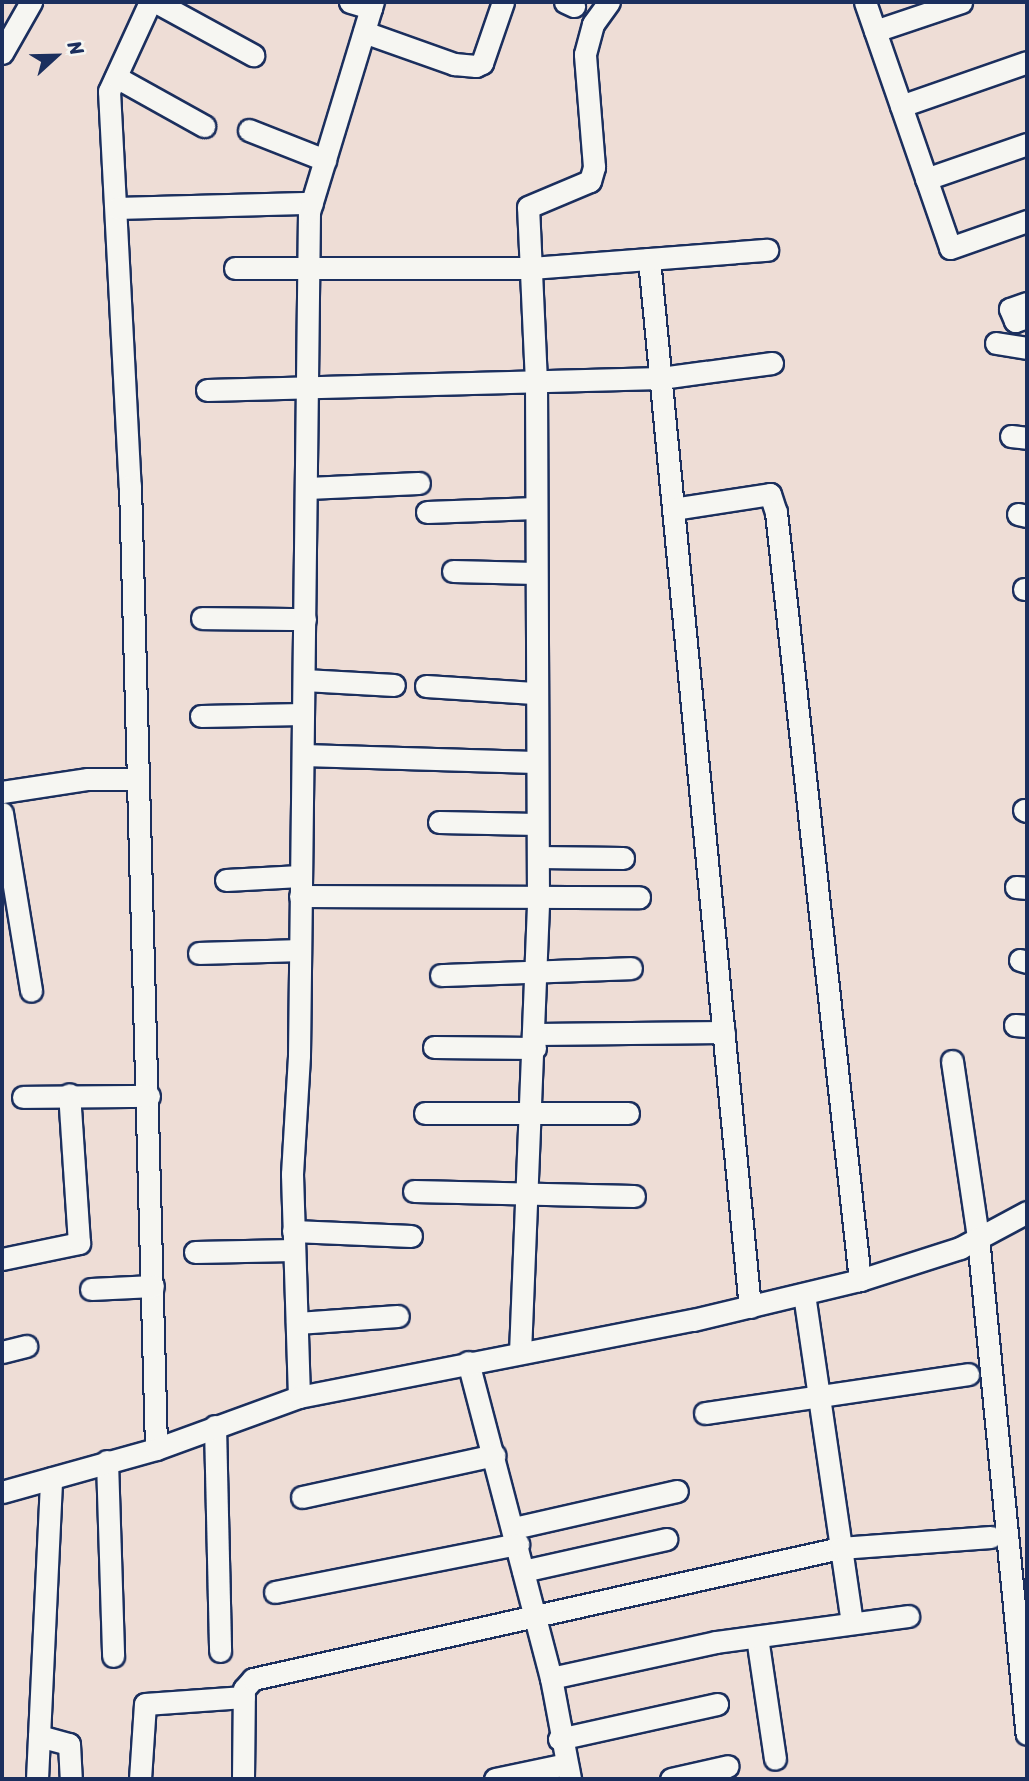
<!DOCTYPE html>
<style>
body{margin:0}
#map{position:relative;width:1029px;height:1781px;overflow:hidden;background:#eeddd6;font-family:Sriracha,sans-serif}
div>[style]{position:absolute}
.roads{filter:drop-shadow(2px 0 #1b2f5e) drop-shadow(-2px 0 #1b2f5e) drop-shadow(0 2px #1b2f5e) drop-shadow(0 -2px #1b2f5e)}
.minor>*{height:21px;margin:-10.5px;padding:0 10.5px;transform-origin:10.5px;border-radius:10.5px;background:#f6f6f2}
span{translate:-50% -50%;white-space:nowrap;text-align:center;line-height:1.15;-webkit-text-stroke:7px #f6f6f2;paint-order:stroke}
.frame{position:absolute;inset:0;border:4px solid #1b2f5e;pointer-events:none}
.north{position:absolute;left:21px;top:21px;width:70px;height:70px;-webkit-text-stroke:5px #f6f6f2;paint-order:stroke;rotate:68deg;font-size:19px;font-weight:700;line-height:28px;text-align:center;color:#1b2f5e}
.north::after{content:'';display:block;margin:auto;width:24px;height:32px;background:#1b2f5e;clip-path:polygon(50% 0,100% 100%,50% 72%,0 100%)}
</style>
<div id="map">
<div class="roads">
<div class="minor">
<div style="left:150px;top:2px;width:98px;rotate:114.7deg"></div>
<div style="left:109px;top:91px;width:396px;rotate:87deg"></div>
<div style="left:130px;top:486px;width:963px;rotate:88.45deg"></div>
<div style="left:156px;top:2px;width:111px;rotate:28.7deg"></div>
<div style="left:350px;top:2px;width:22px;rotate:16deg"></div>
<div style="left:565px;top:2px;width:10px;rotate:24deg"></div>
<div style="left:865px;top:2px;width:260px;rotate:70.9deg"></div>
<div style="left:950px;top:248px;width:82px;rotate:-19.3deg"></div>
<div style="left:875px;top:31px;width:91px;rotate:-18.6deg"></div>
<div style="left:364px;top:32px;width:96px;rotate:19.6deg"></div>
<div style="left:454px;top:64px;width:22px;rotate:5deg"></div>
<div style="left:476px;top:66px;width:7px;rotate:-27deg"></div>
<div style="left:482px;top:63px;width:65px;rotate:-71deg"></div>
<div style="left:2px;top:53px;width:59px;rotate:-60.4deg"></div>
<div style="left:116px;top:77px;width:101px;rotate:29.1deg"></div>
<div style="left:901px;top:106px;width:133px;rotate:-19.2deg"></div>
<div style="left:249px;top:130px;width:82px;rotate:21.5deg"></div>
<div style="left:926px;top:179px;width:107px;rotate:-19.1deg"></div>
<div style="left:117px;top:208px;width:195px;rotate:-1.5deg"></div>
<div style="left:649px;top:259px;width:1053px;rotate:84.5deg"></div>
<div style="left:235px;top:268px;width:296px"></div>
<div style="left:531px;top:268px;width:237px;rotate:-4.4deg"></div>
<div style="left:1027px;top:303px;width:18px;rotate:161deg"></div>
<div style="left:1010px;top:309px;width:13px;rotate:67deg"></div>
<div style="left:1015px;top:321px;width:13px;rotate:-18deg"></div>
<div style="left:996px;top:343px;width:31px;rotate:9deg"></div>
<div style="left:207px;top:390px;width:454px;rotate:-1.5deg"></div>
<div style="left:661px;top:378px;width:112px;rotate:-7.7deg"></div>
<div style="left:1011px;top:436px;width:16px;rotate:7deg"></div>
<div style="left:307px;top:488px;width:112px;rotate:-2.6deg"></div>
<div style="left:673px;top:509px;width:98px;rotate:-8.8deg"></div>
<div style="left:770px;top:494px;width:19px;rotate:72deg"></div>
<div style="left:776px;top:512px;width:773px;rotate:83.76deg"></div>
<div style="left:427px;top:512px;width:108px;rotate:-2.1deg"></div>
<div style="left:1018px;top:514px;width:9px;rotate:13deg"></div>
<div style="left:453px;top:571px;width:82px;rotate:1.4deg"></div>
<div style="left:1024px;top:589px;width:3px"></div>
<div style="left:202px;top:618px;width:103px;rotate:0.6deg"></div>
<div style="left:304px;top:680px;width:90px;rotate:3.2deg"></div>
<div style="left:426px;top:686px;width:108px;rotate:3.7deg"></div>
<div style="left:201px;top:716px;width:102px;rotate:-1.1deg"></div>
<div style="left:303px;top:755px;width:232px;rotate:1.7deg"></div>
<div style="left:2px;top:792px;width:87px;rotate:-8.6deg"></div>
<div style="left:88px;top:779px;width:50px"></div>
<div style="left:1024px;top:810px;width:3px;rotate:18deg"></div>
<div style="left:2px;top:813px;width:180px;rotate:80.7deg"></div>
<div style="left:439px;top:822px;width:98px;rotate:1.2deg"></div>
<div style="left:538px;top:857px;width:85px;rotate:0.7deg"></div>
<div style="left:226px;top:880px;width:74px;rotate:-3.1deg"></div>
<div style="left:1016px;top:887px;width:11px;rotate:5deg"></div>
<div style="left:300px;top:896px;width:339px;rotate:0.2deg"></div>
<div style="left:199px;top:953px;width:101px;rotate:-1.7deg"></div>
<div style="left:1020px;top:960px;width:7px;rotate:16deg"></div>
<div style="left:441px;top:975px;width:190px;rotate:-2.1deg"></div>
<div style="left:1015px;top:1025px;width:12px;rotate:5deg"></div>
<div style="left:536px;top:1034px;width:188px;rotate:-0.6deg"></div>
<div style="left:434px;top:1047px;width:101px;rotate:0.6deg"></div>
<div style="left:952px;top:1061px;width:179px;rotate:81.6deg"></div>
<div style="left:978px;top:1238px;width:498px;rotate:84.4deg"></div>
<div style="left:23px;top:1097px;width:126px;rotate:-0.5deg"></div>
<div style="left:425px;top:1113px;width:203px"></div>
<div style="left:414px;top:1191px;width:220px;rotate:1.3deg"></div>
<div style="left:293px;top:1231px;width:118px;rotate:2.4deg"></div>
<div style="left:195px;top:1252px;width:99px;rotate:-1.2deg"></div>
<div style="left:2px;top:1259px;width:79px;rotate:-11.7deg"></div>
<div style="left:79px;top:1243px;width:149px;rotate:-93.8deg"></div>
<div style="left:91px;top:1289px;width:62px;rotate:-2.8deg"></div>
<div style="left:804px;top:1294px;width:331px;rotate:81.7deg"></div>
<div style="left:297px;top:1323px;width:101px;rotate:-4deg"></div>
<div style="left:2px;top:1352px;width:25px;rotate:-14deg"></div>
<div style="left:520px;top:1353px;width:453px;rotate:-87.7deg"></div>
<div style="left:538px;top:900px;width:518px;rotate:-90.22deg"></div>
<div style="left:536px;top:382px;width:175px;rotate:-92.6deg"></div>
<div style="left:528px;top:207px;width:67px;rotate:-22.8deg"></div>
<div style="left:590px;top:181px;width:15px;rotate:-74deg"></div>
<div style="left:594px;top:167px;width:113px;rotate:-94.6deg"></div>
<div style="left:585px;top:54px;width:31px;rotate:-75deg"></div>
<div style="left:593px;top:24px;width:27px;rotate:-54deg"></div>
<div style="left:468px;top:1362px;width:327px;rotate:75.3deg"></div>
<div style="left:551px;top:1678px;width:103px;rotate:79.3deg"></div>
<div style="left:299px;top:1397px;width:223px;rotate:-91.8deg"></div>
<div style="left:292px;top:1174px;width:119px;rotate:-86.6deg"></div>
<div style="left:299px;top:1055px;width:843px;rotate:-89.32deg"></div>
<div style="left:309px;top:212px;width:220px;rotate:-73.1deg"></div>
<div style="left:705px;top:1413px;width:266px;rotate:-8.4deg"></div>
<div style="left:215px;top:1426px;width:225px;rotate:88.7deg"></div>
<div style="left:107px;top:1461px;width:195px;rotate:88.2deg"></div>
<div style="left:2px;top:1492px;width:160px;rotate:-15.6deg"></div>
<div style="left:156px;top:1449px;width:152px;rotate:-20deg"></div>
<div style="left:299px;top:1397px;width:401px;rotate:-11.1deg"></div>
<div style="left:693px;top:1320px;width:172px;rotate:-13.5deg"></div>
<div style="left:860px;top:1280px;width:105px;rotate:-17.7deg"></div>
<div style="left:960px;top:1248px;width:76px;rotate:-28.2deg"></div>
<div style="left:302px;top:1497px;width:197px;rotate:-12.3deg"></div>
<div style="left:514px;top:1528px;width:167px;rotate:-12.8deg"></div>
<div style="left:523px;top:1571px;width:147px;rotate:-12.6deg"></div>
<div style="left:275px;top:1592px;width:248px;rotate:-11.2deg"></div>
<div style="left:757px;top:1637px;width:123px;rotate:81.6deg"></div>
<div style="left:551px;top:1678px;width:169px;rotate:-12.3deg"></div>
<div style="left:716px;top:1642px;width:194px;rotate:-7.7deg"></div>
<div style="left:39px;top:1736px;width:31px;rotate:15deg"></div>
<div style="left:69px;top:1744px;width:35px;rotate:87deg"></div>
<div style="left:559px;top:1739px;width:162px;rotate:-12.5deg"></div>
<div style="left:37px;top:1779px;width:301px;rotate:-87.3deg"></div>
<div style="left:140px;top:1779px;width:75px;rotate:-86.2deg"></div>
<div style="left:145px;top:1704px;width:99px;rotate:-4deg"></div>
<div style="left:243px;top:1779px;width:90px;rotate:-89.4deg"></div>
<div style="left:244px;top:1689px;width:13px;rotate:-48deg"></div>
<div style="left:253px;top:1679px;width:601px;rotate:-12.58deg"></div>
<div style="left:840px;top:1548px;width:151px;rotate:-4.2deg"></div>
<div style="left:495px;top:1779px;width:73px;rotate:-11.9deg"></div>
<div style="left:671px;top:1779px;width:58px;rotate:-12.8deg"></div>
</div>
</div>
<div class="frame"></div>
<div class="north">N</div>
</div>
